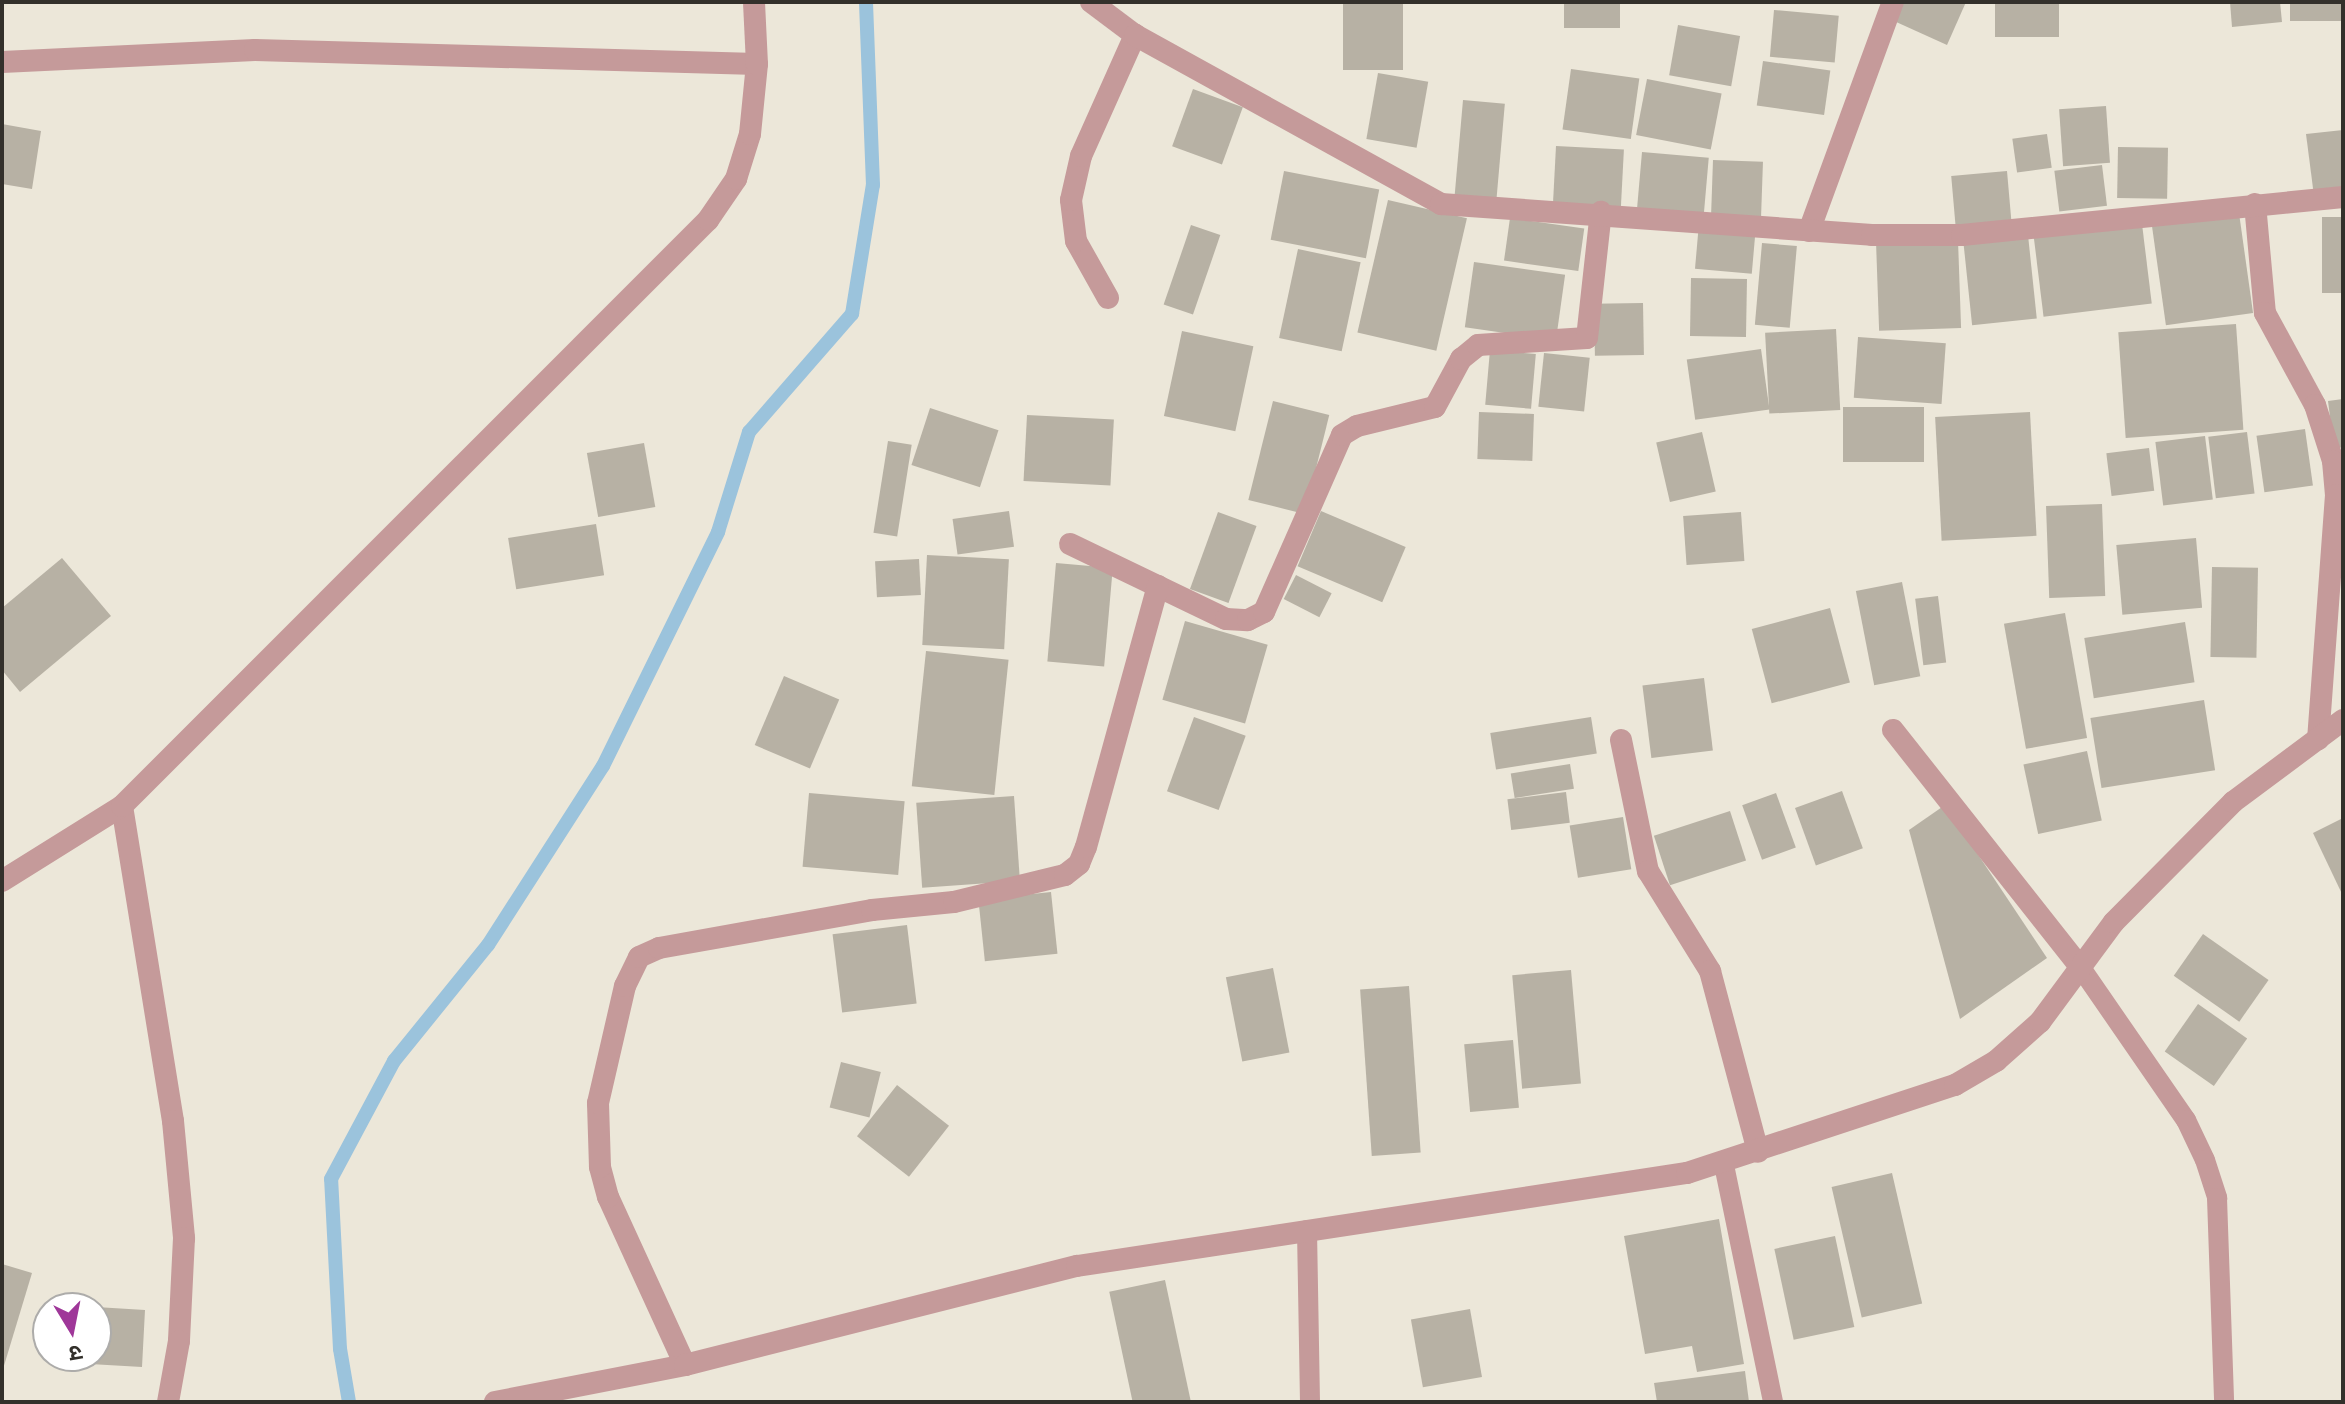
<!DOCTYPE html>
<meta charset="utf-8">
<style>
body{margin:0}
#map{position:relative;width:2345px;height:1404px;overflow:hidden;background:#ece7d9;font-family:Manrope,"Noto Sans Devanagari",sans-serif}
div>[style]{position:absolute}
.stream>*{height:14px;margin:-7px;padding:0 7px;transform-origin:7px;border-radius:7px;background:#9bc3dc}
.building>*{inset:0;background:#b7b1a4;transform-origin:0 0}
.service>*{height:20px;margin:-10px;padding:0 10px;transform-origin:10px;border-radius:10px;background:#c59a9a}
.minor>*{height:22px;margin:-11px;padding:0 11px;transform-origin:11px;border-radius:11px;background:#c59a9a}
.tertiary>*{height:22px;margin:-11px;padding:0 11px;transform-origin:11px;border-radius:11px;background:#c59a9a}
span{translate:-50% -50%;white-space:nowrap;text-align:center;line-height:1.15;-webkit-text-stroke:7px #fff;paint-order:stroke}
.frame{position:absolute;inset:0;border:4px solid #33302b;pointer-events:none}
.north{position:absolute;left:32px;top:1292px;width:80px;height:80px;box-sizing:border-box;background:#fff;border:2px solid #adacaa;border-radius:50%;rotate:170deg;font-size:22px;font-weight:700;line-height:32px;text-align:center;color:#33302b}
.north::after{content:'';display:block;margin:auto;width:28px;height:36px;background:#9f3799;clip-path:polygon(50% 0,100% 100%,50% 72%,0 100%)}
</style>
<div id="map">
<div class="stream">
<div style="left:349px;top:1402px;width:54px;rotate:-99.6deg"></div>
<div style="left:340px;top:1349px;width:170px;rotate:-93deg"></div>
<div style="left:331px;top:1179px;width:134px;rotate:-61.9deg"></div>
<div style="left:394px;top:1061px;width:149px;rotate:-51deg"></div>
<div style="left:488px;top:945px;width:213px;rotate:-57.3deg"></div>
<div style="left:603px;top:766px;width:261px;rotate:-63.8deg"></div>
<div style="left:718px;top:532px;width:105px;rotate:-72.8deg"></div>
<div style="left:749px;top:432px;width:157px;rotate:-48.9deg"></div>
<div style="left:852px;top:314px;width:131px;rotate:-80.8deg"></div>
<div style="left:873px;top:185px;width:183px;rotate:-92.2deg"></div>
</div>
<div class="building">
<div style="left:1343px;top:2px;width:60px;height:68px"></div>
<div style="left:1564px;top:2px;width:56px;height:26px"></div>
<div style="clip-path:polygon(1903px 2px,1966px 2px,1947px 45px,1894px 21px)"></div>
<div style="left:1995px;top:2px;width:64px;height:35px"></div>
<div style="clip-path:polygon(2230px 2px,2280px 2px,2282px 22px,2232px 27px)"></div>
<div style="left:2290px;top:2px;width:53px;height:19px"></div>
<div style="left:1774px;top:10px;width:65px;height:47px;rotate:5deg"></div>
<div style="left:1678px;top:25px;width:63px;height:51px;rotate:10deg"></div>
<div style="left:1763px;top:61px;width:68px;height:45px;rotate:8deg"></div>
<div style="left:1571px;top:69px;width:69px;height:61px;rotate:8deg"></div>
<div style="left:1378px;top:73px;width:51px;height:67px;rotate:10deg"></div>
<div style="left:1647px;top:79px;width:76px;height:57px;rotate:11deg"></div>
<div style="left:1193px;top:89px;width:53px;height:61px;rotate:20deg"></div>
<div style="left:1463px;top:100px;width:42px;height:97px;rotate:5deg"></div>
<div style="left:2106px;top:106px;width:57px;height:47px;rotate:86deg"></div>
<div style="clip-path:polygon(2px 124px,41px 131px,32px 189px,2px 184px)"></div>
<div style="clip-path:polygon(2343px 130px,2343px 192px,2314px 196px,2306px 134px)"></div>
<div style="left:2047px;top:134px;width:34px;height:35px;rotate:82deg"></div>
<div style="left:1556px;top:146px;width:68px;height:58px;rotate:3deg"></div>
<div style="left:2118px;top:147px;width:50px;height:51px;rotate:1deg"></div>
<div style="left:1642px;top:152px;width:67px;height:56px;rotate:5deg"></div>
<div style="left:1713px;top:160px;width:50px;height:55px;rotate:2deg"></div>
<div style="left:2102px;top:165px;width:41px;height:48px;rotate:83deg"></div>
<div style="left:1284px;top:171px;width:97px;height:70px;rotate:11deg"></div>
<div style="left:2007px;top:171px;width:53px;height:56px;rotate:85deg"></div>
<div style="left:1388px;top:200px;width:81px;height:136px;rotate:13deg"></div>
<div style="left:2239px;top:213px;width:101px;height:88px;rotate:82deg"></div>
<div style="left:2343px;top:217px;width:76px;height:21px;rotate:90deg"></div>
<div style="left:1510px;top:218px;width:75px;height:43px;rotate:8deg"></div>
<div style="left:1699px;top:223px;width:57px;height:46px;rotate:5deg"></div>
<div style="left:2142px;top:224px;width:80px;height:109px;rotate:83deg"></div>
<div style="left:1191px;top:225px;width:31px;height:84px;rotate:19deg"></div>
<div style="left:2028px;top:235px;width:84px;height:65px;rotate:84deg"></div>
<div style="left:1958px;top:240px;width:88px;height:82px;rotate:88deg"></div>
<div style="left:1762px;top:243px;width:35px;height:82px;rotate:5deg"></div>
<div style="left:1298px;top:249px;width:64px;height:91px;rotate:12deg"></div>
<div style="left:1474px;top:262px;width:92px;height:66px;rotate:8deg"></div>
<div style="left:1691px;top:278px;width:56px;height:58px;rotate:1deg"></div>
<div style="left:1643px;top:303px;width:52px;height:49px;rotate:89deg"></div>
<div style="left:2236px;top:324px;width:106px;height:118px;rotate:86deg"></div>
<div style="left:1836px;top:329px;width:81px;height:71px;rotate:87deg"></div>
<div style="left:1182px;top:331px;width:73px;height:87px;rotate:12deg"></div>
<div style="left:1858px;top:337px;width:88px;height:61px;rotate:4deg"></div>
<div style="left:1761px;top:349px;width:61px;height:75px;rotate:82deg"></div>
<div style="left:1490px;top:350px;width:46px;height:55px;rotate:5deg"></div>
<div style="left:1544px;top:353px;width:46px;height:54px;rotate:6deg"></div>
<div style="clip-path:polygon(2343px 399px,2343px 447px,2334px 449px,2328px 401px)"></div>
<div style="left:1273px;top:401px;width:58px;height:102px;rotate:14deg"></div>
<div style="left:1843px;top:407px;width:81px;height:55px"></div>
<div style="left:930px;top:408px;width:72px;height:60px;rotate:18deg"></div>
<div style="left:1479px;top:412px;width:55px;height:47px;rotate:2deg"></div>
<div style="left:2030px;top:412px;width:124px;height:95px;rotate:87deg"></div>
<div style="left:1027px;top:415px;width:87px;height:66px;rotate:3deg"></div>
<div style="left:2305px;top:429px;width:57px;height:49px;rotate:82deg"></div>
<div style="left:1702px;top:432px;width:61px;height:47px;rotate:77deg"></div>
<div style="left:2247px;top:432px;width:62px;height:39px;rotate:83deg"></div>
<div style="left:2205px;top:436px;width:64px;height:50px;rotate:83deg"></div>
<div style="left:888px;top:441px;width:24px;height:93px;rotate:9deg"></div>
<div style="left:644px;top:443px;width:65px;height:58px;rotate:80deg"></div>
<div style="left:2149px;top:448px;width:43px;height:43px;rotate:83deg"></div>
<div style="left:2102px;top:504px;width:92px;height:56px;rotate:88deg"></div>
<div style="left:1009px;top:511px;width:36px;height:57px;rotate:82deg"></div>
<div style="left:1321px;top:511px;width:92px;height:60px;rotate:23deg"></div>
<div style="left:1218px;top:512px;width:41px;height:82px;rotate:20deg"></div>
<div style="left:1741px;top:512px;width:49px;height:58px;rotate:86deg"></div>
<div style="left:596px;top:524px;width:52px;height:89px;rotate:81deg"></div>
<div style="left:2196px;top:538px;width:70px;height:80px;rotate:85deg"></div>
<div style="left:927px;top:555px;width:82px;height:90px;rotate:3deg"></div>
<div style="clip-path:polygon(62px 558px,111px 616px,20px 692px,2px 670px,2px 608px)"></div>
<div style="left:919px;top:559px;width:36px;height:44px;rotate:87deg"></div>
<div style="left:1056px;top:563px;width:57px;height:99px;rotate:5deg"></div>
<div style="left:2212px;top:567px;width:46px;height:90px;rotate:1deg"></div>
<div style="left:1296px;top:575px;width:40px;height:27px;rotate:27deg"></div>
<div style="left:1902px;top:582px;width:96px;height:47px;rotate:79deg"></div>
<div style="left:1938px;top:596px;width:67px;height:23px;rotate:83deg"></div>
<div style="left:1830px;top:608px;width:77px;height:81px;rotate:75deg"></div>
<div style="left:2065px;top:613px;width:127px;height:62px;rotate:80deg"></div>
<div style="left:1185px;top:621px;width:86px;height:82px;rotate:16deg"></div>
<div style="left:2185px;top:622px;width:61px;height:102px;rotate:81deg"></div>
<div style="left:926px;top:651px;width:83px;height:136px;rotate:6deg"></div>
<div style="left:784px;top:676px;width:60px;height:75px;rotate:23deg"></div>
<div style="left:1704px;top:678px;width:73px;height:62px;rotate:83deg"></div>
<div style="left:2204px;top:700px;width:71px;height:115px;rotate:81deg"></div>
<div style="left:1194px;top:717px;width:55px;height:79px;rotate:20deg"></div>
<div style="left:1591px;top:717px;width:37px;height:102px;rotate:81deg"></div>
<div style="left:2087px;top:751px;width:71px;height:65px;rotate:78deg"></div>
<div style="left:1570px;top:764px;width:25px;height:60px;rotate:81deg"></div>
<div style="left:1842px;top:791px;width:61px;height:50px;rotate:70deg"></div>
<div style="left:1566px;top:792px;width:31px;height:59px;rotate:83deg"></div>
<div style="left:809px;top:793px;width:96px;height:74px;rotate:5deg"></div>
<div style="left:1776px;top:793px;width:58px;height:36px;rotate:70deg"></div>
<div style="left:1014px;top:796px;width:85px;height:98px;rotate:86deg"></div>
<div style="clip-path:polygon(1945px 805px,2047px 958px,1960px 1019px,1909px 830px)"></div>
<div style="left:1730px;top:811px;width:52px;height:80px;rotate:72deg"></div>
<div style="left:1623px;top:817px;width:53px;height:54px;rotate:81deg"></div>
<div style="clip-path:polygon(2343px 818px,2343px 896px,2313px 833px)"></div>
<div style="left:1051px;top:892px;width:62px;height:73px;rotate:84deg"></div>
<div style="left:907px;top:925px;width:79px;height:75px;rotate:83deg"></div>
<div style="left:2203px;top:934px;width:80px;height:51px;rotate:35deg"></div>
<div style="left:1273px;top:968px;width:86px;height:48px;rotate:79deg"></div>
<div style="left:1571px;top:970px;width:114px;height:59px;rotate:85deg"></div>
<div style="left:1409px;top:986px;width:167px;height:49px;rotate:86deg"></div>
<div style="left:2198px;top:1004px;width:60px;height:58px;rotate:35deg"></div>
<div style="left:1513px;top:1040px;width:68px;height:49px;rotate:85deg"></div>
<div style="left:841px;top:1062px;width:41px;height:47px;rotate:14deg"></div>
<div style="left:897px;top:1085px;width:66px;height:65px;rotate:38deg"></div>
<div style="left:1892px;top:1173px;width:134px;height:62px;rotate:77deg"></div>
<div style="clip-path:polygon(1719px 1219px,1744px 1364px,1697px 1372px,1692px 1346px,1645px 1354px,1624px 1236px)"></div>
<div style="left:1835px;top:1236px;width:93px;height:62px;rotate:78deg"></div>
<div style="clip-path:polygon(2px 1264px,32px 1273px,3px 1369px,2px 1369px)"></div>
<div style="left:1165px;top:1280px;width:124px;height:57px;rotate:78deg"></div>
<div style="clip-path:polygon(96px 1307px,145px 1310px,142px 1367px,90px 1364px,90px 1356px,96px 1356px)"></div>
<div style="left:1470px;top:1309px;width:69px;height:60px;rotate:80deg"></div>
<div style="clip-path:polygon(1745px 1371px,1749px 1402px,1657px 1402px,1654px 1383px)"></div>
</div>
<div class="service">
<div style="left:2081px;top:968px;width:185px;rotate:55.4deg"></div>
<div style="left:2186px;top:1120px;width:44px;rotate:64.6deg"></div>
<div style="left:2205px;top:1160px;width:40px;rotate:72deg"></div>
<div style="left:2217px;top:1198px;width:204px;rotate:88deg"></div>
<div style="left:1724px;top:1165px;width:242px;rotate:78.3deg"></div>
<div style="left:1307px;top:1230px;width:172px;rotate:89deg"></div>
</div>
<div class="minor">
<div style="left:2px;top:62px;width:253px;rotate:-2.7deg"></div>
<div style="left:255px;top:50px;width:502px;rotate:1.6deg"></div>
<div style="left:2255px;top:204px;width:109px;rotate:84.8deg"></div>
<div style="left:2265px;top:313px;width:105px;rotate:61.5deg"></div>
<div style="left:2315px;top:405px;width:59px;rotate:72.2deg"></div>
<div style="left:2333px;top:461px;width:34px;rotate:85deg"></div>
<div style="left:2336px;top:495px;width:245px;rotate:94.2deg"></div>
<div style="left:1809px;top:231px;width:244px;rotate:-69.9deg"></div>
<div style="left:1108px;top:298px;width:65px;rotate:-119.3deg"></div>
<div style="left:1076px;top:241px;width:41px;rotate:-97deg"></div>
<div style="left:1071px;top:200px;width:45px;rotate:-77.2deg"></div>
<div style="left:1081px;top:156px;width:133px;rotate:-65.9deg"></div>
<div style="left:1070px;top:544px;width:173px;rotate:25.7deg"></div>
<div style="left:1226px;top:619px;width:22px;rotate:3deg"></div>
<div style="left:1248px;top:620px;width:18px;rotate:-27deg"></div>
<div style="left:1264px;top:612px;width:193px;rotate:-66.2deg"></div>
<div style="left:1342px;top:435px;width:17px;rotate:-31deg"></div>
<div style="left:1357px;top:426px;width:80px;rotate:-13.7deg"></div>
<div style="left:1435px;top:407px;width:55px;rotate:-61.6deg"></div>
<div style="left:1461px;top:359px;width:22px;rotate:-39deg"></div>
<div style="left:1478px;top:345px;width:109px;rotate:-3.7deg"></div>
<div style="left:1587px;top:338px;width:127px;rotate:-83.7deg"></div>
<div style="left:1893px;top:730px;width:303px;rotate:51.7deg"></div>
<div style="left:1621px;top:740px;width:134px;rotate:78.4deg"></div>
<div style="left:1648px;top:871px;width:118px;rotate:58.2deg"></div>
<div style="left:1710px;top:971px;width:187px;rotate:75.1deg"></div>
<div style="left:122px;top:806px;width:319px;rotate:80.8deg"></div>
<div style="left:173px;top:1121px;width:118px;rotate:84.6deg"></div>
<div style="left:184px;top:1238px;width:103px;rotate:92.8deg"></div>
<div style="left:179px;top:1341px;width:62px;rotate:100.2deg"></div>
<div style="left:2px;top:881px;width:142px;rotate:-32deg"></div>
<div style="left:122px;top:806px;width:829px;rotate:-45deg"></div>
<div style="left:708px;top:220px;width:50px;rotate:-55.7deg"></div>
<div style="left:736px;top:179px;width:47px;rotate:-72.7deg"></div>
<div style="left:750px;top:134px;width:70px;rotate:-84.3deg"></div>
<div style="left:757px;top:64px;width:62px;rotate:-92.8deg"></div>
<div style="left:685px;top:1365px;width:185px;rotate:-114.6deg"></div>
<div style="left:608px;top:1197px;width:31px;rotate:-105deg"></div>
<div style="left:600px;top:1167px;width:64px;rotate:-91.8deg"></div>
<div style="left:598px;top:1103px;width:120px;rotate:-77deg"></div>
<div style="left:625px;top:986px;width:32px;rotate:-64deg"></div>
<div style="left:639px;top:957px;width:22px;rotate:-24deg"></div>
<div style="left:659px;top:948px;width:216px;rotate:-10.1deg"></div>
<div style="left:872px;top:910px;width:82px;rotate:-5.6deg"></div>
<div style="left:954px;top:902px;width:114px;rotate:-13.7deg"></div>
<div style="left:1065px;top:875px;width:18px;rotate:-38deg"></div>
<div style="left:1079px;top:864px;width:18px;rotate:-68deg"></div>
<div style="left:1086px;top:847px;width:271px;rotate:-74.6deg"></div>
</div>
<div class="tertiary">
<div style="left:1091px;top:2px;width:55px;rotate:36.9deg"></div>
<div style="left:1135px;top:35px;width:350px;rotate:28.9deg"></div>
<div style="left:1441px;top:204px;width:432px;rotate:4.1deg"></div>
<div style="left:1872px;top:235px;width:90px"></div>
<div style="left:1962px;top:235px;width:383px;rotate:-5.7deg"></div>
<div style="left:495px;top:1402px;width:194px;rotate:-11deg"></div>
<div style="left:685px;top:1365px;width:404px;rotate:-14.2deg"></div>
<div style="left:1077px;top:1266px;width:617px;rotate:-8.67deg"></div>
<div style="left:1687px;top:1173px;width:282px;rotate:-18.2deg"></div>
<div style="left:1955px;top:1085px;width:48px;rotate:-30.3deg"></div>
<div style="left:1996px;top:1061px;width:59px;rotate:-41.6deg"></div>
<div style="left:2040px;top:1022px;width:124px;rotate:-53.5deg"></div>
<div style="left:2114px;top:922px;width:169px;rotate:-45.2deg"></div>
<div style="left:2233px;top:802px;width:137px;rotate:-36.7deg"></div>
</div>
<div class="frame"></div>
<div class="north">उ</div>
</div>
